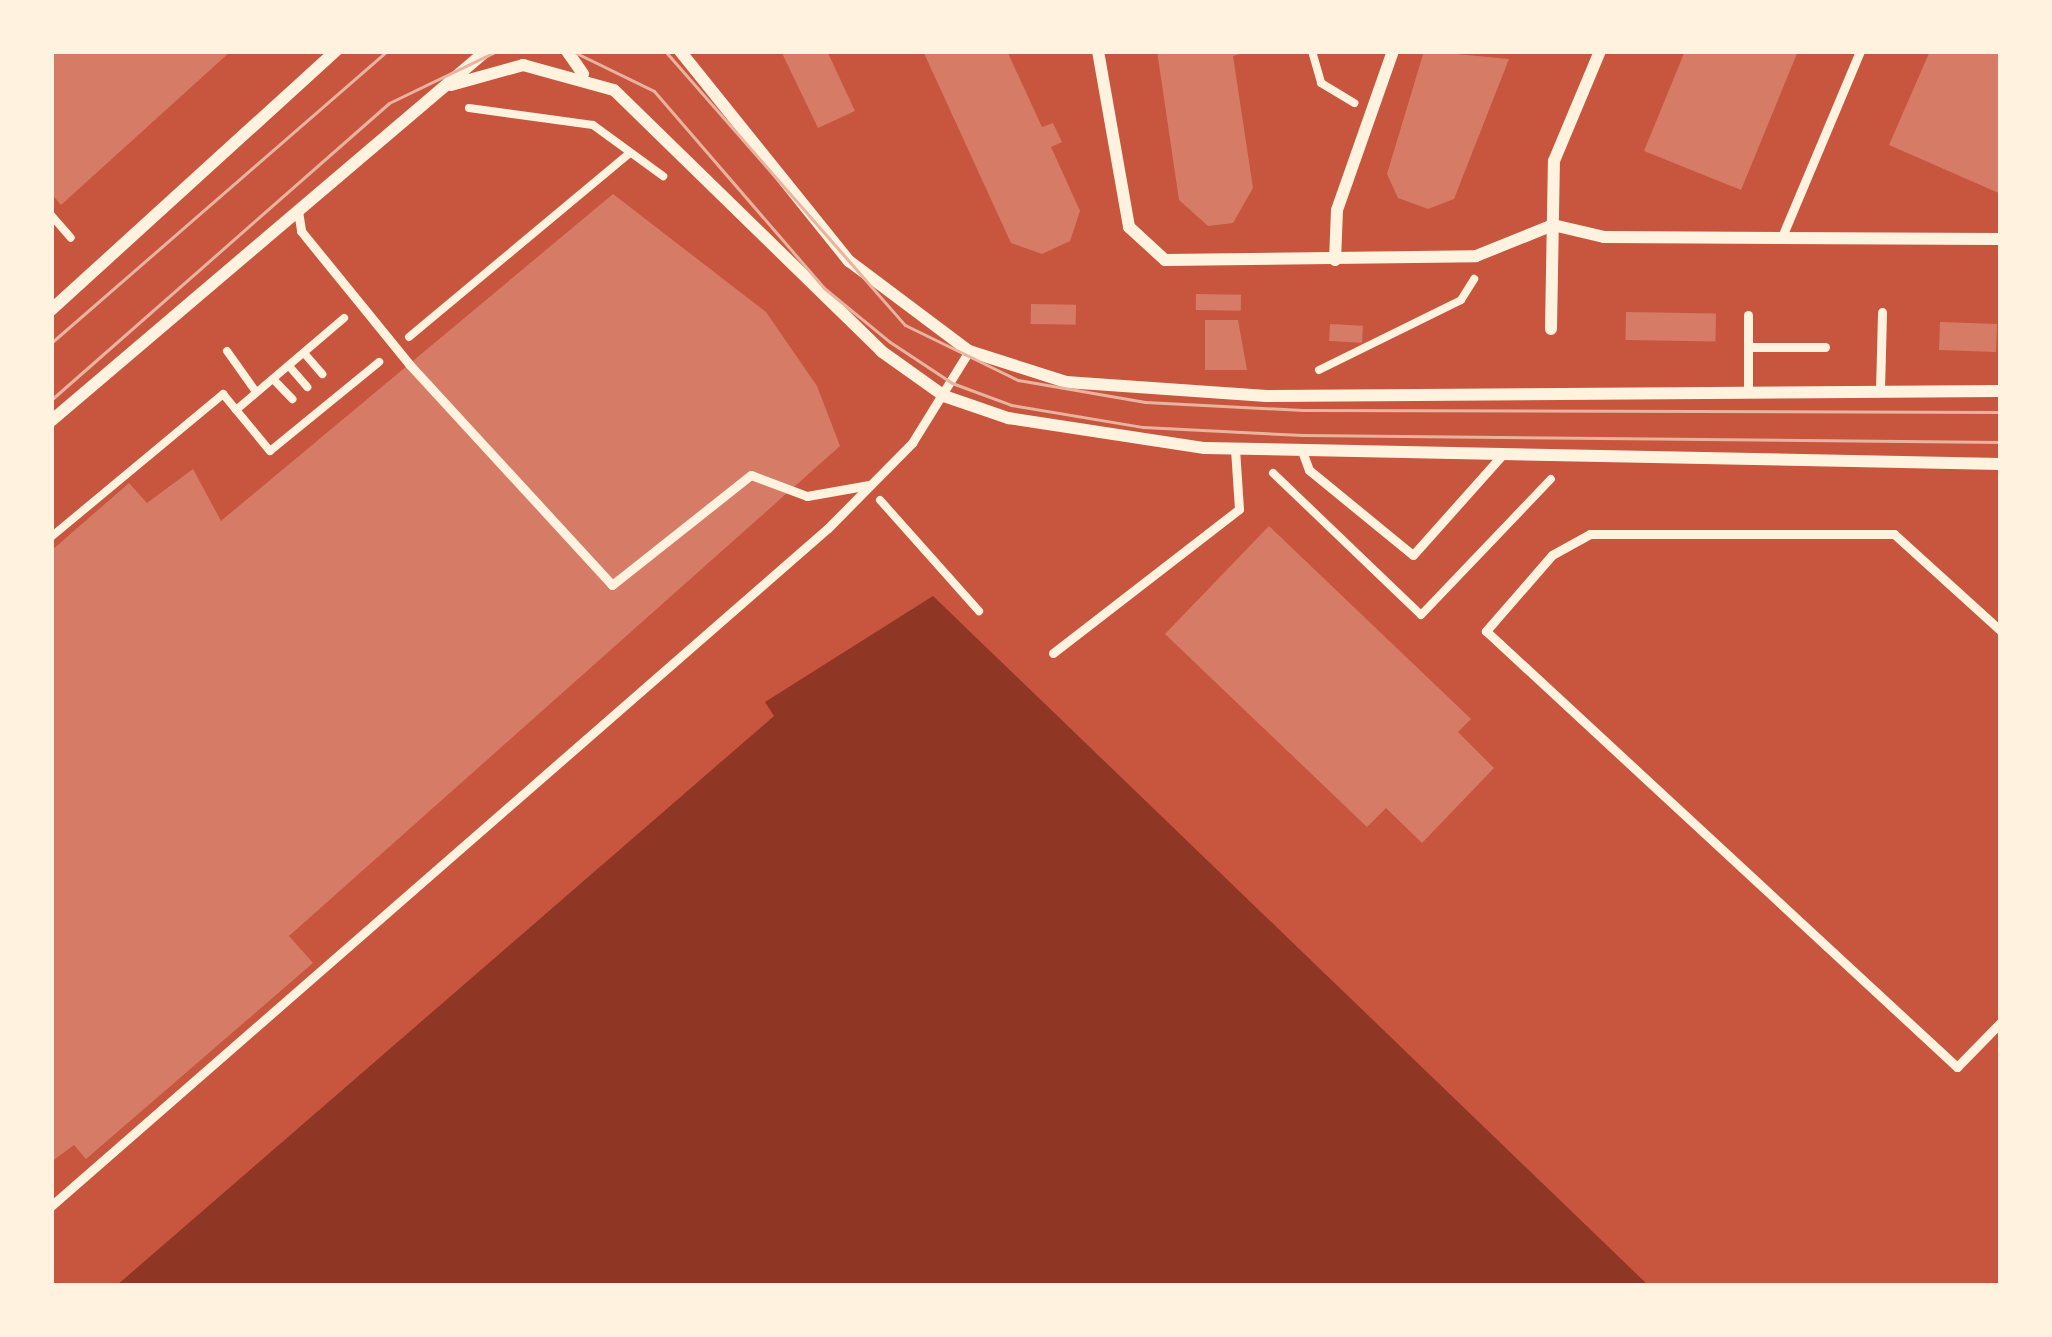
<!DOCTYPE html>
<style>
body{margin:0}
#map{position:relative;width:2052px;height:1337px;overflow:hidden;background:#c8553d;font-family:"Zilla Slab",serif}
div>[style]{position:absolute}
.water>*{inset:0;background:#8f3625}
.building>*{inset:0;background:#d67c66;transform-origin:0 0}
.path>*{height:8px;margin:-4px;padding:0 4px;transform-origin:4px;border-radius:4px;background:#fff3e0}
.service>*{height:9px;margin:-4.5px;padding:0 4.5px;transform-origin:4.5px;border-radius:4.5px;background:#fff3e0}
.minor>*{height:12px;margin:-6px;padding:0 6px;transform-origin:6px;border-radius:6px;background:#fff3e0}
.tram>*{height:3px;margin:-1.5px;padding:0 1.5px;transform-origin:1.5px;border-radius:1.5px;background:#e9b49f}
span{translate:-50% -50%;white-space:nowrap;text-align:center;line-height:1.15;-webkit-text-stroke:12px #fff3e0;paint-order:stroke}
.frame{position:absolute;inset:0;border:54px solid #fff3e0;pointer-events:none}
</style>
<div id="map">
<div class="water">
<div style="clip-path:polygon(933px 596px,1649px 1286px,116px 1286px,774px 716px,765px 702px)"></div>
</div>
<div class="building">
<div style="clip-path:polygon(51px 51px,231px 51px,61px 205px,51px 193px)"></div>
<div style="clip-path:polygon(781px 51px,827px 51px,855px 111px,818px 128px)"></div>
<div style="clip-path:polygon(923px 51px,1007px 51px,1042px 127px,1053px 123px,1062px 142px,1051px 147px,1080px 211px,1070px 241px,1042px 254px,1011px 243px)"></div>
<div style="clip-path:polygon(1157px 51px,1250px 51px,1233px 56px,1253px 188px,1233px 223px,1208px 226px,1179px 200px)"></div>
<div style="clip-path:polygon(1424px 51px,1509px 59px,1454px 199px,1428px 209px,1398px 198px,1387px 174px)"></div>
<div style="clip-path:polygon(1685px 51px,1798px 51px,1741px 190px,1644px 151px)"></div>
<div style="clip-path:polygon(1930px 51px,2001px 51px,2001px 194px,1889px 145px)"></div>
<div style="clip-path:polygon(613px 194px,766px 312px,817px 386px,840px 446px,289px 936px,313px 963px,86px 1159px,74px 1145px,51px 1162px,51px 551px,129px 483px,147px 503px,193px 469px,221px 521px)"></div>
<div style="left:1196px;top:294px;width:45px;height:16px;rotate:1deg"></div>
<div style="left:1031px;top:304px;width:45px;height:20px;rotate:1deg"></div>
<div style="left:1626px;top:312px;width:90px;height:28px;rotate:1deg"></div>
<div style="clip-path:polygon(1205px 320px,1238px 320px,1247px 370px,1205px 370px)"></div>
<div style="left:1940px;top:322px;width:57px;height:28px;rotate:2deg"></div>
<div style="left:1330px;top:324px;width:33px;height:17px;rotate:3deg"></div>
<div style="clip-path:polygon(1269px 526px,1471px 719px,1458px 732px,1494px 768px,1422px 843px,1386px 808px,1367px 827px,1165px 634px)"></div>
</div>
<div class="path">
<div style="left:1312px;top:51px;width:33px;rotate:74deg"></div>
<div style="left:1321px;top:83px;width:39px;rotate:31deg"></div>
<div style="left:469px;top:108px;width:125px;rotate:7.8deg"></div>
<div style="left:593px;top:125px;width:87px;rotate:36.1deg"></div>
<div style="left:51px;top:215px;width:30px;rotate:49deg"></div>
<div style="left:409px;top:337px;width:286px;rotate:-39.8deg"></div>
<div style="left:227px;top:351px;width:50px;rotate:54.7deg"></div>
<div style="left:304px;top:353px;width:28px;rotate:49deg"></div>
<div style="left:289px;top:366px;width:28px;rotate:49deg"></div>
<div style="left:1319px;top:370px;width:158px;rotate:-26.2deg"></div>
<div style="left:1461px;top:300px;width:25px;rotate:-58deg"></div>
<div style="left:273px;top:379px;width:28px;rotate:46deg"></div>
<div style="left:236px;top:410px;width:142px;rotate:-40.4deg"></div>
<div style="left:1273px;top:473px;width:205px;rotate:43.8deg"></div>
<div style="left:1421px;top:615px;width:188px;rotate:-46.3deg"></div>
<div style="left:880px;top:500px;width:149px;rotate:48.3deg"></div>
<div style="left:51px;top:537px;width:224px;rotate:-39.7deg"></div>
<div style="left:223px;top:394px;width:74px;rotate:50.5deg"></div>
<div style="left:270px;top:451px;width:141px;rotate:-39.2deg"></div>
</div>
<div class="service">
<div style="left:298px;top:211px;width:20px;rotate:81deg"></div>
<div style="left:301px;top:231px;width:171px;rotate:50.9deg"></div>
<div style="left:409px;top:364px;width:300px;rotate:47.4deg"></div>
<div style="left:612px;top:585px;width:177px;rotate:-38.4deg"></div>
<div style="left:751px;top:475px;width:60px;rotate:20.6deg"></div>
<div style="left:807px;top:496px;width:63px;rotate:-10.1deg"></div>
<div style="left:1781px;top:239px;width:204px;rotate:-67.2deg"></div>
<div style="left:1748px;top:347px;width:77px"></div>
<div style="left:1748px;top:390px;width:75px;rotate:-90deg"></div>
<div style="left:1880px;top:390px;width:78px;rotate:-88.5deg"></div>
<div style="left:1302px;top:451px;width:20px;rotate:70deg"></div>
<div style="left:1309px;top:470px;width:134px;rotate:39.3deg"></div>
<div style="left:1413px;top:555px;width:134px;rotate:-48.3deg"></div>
<div style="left:2001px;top:631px;width:144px;rotate:-137.8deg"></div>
<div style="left:1894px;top:534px;width:304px;rotate:180deg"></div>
<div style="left:1590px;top:534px;width:43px;rotate:151.1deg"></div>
<div style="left:1552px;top:555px;width:101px;rotate:131deg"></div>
<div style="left:1486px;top:631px;width:642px;rotate:42.79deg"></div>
<div style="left:1957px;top:1067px;width:63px;rotate:-45.6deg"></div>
<div style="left:1053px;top:653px;width:235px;rotate:-37.7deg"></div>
<div style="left:1239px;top:509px;width:60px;rotate:-93.8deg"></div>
<div style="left:51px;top:1206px;width:1031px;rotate:-41.11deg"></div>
<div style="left:828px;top:528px;width:120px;rotate:-45.3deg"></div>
<div style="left:912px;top:443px;width:108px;rotate:-58.2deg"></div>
</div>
<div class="minor">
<div style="left:567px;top:51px;width:28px;rotate:55deg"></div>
<div style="left:680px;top:51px;width:270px;rotate:51.2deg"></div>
<div style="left:849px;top:261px;width:150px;rotate:36.9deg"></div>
<div style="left:969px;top:351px;width:102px;rotate:17.7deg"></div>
<div style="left:1066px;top:382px;width:201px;rotate:4deg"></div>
<div style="left:1267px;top:396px;width:734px;rotate:-0.39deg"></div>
<div style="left:1098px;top:51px;width:179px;rotate:80deg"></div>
<div style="left:1129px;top:227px;width:49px;rotate:42.5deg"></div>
<div style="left:1165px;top:260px;width:311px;rotate:-0.7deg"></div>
<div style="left:1476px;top:256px;width:83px;rotate:-21.9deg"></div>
<div style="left:451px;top:85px;width:75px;rotate:-15.5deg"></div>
<div style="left:523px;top:65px;width:94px;rotate:15.4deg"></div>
<div style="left:614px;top:90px;width:373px;rotate:44.3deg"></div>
<div style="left:881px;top:351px;width:77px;rotate:35.5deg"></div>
<div style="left:944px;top:396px;width:68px;rotate:19deg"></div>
<div style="left:1008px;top:418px;width:199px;rotate:8.7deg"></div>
<div style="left:1205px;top:448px;width:796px;rotate:1.15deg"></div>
<div style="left:1553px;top:225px;width:52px;rotate:13.2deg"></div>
<div style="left:1604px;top:237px;width:397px;rotate:0.3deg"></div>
<div style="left:1335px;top:260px;width:50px;rotate:-87.7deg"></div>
<div style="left:1337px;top:210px;width:169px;rotate:-70.6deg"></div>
<div style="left:51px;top:310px;width:385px;rotate:-42.3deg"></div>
<div style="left:1551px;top:329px;width:168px;rotate:-89deg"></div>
<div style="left:1554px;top:161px;width:119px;rotate:-67.3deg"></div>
<div style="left:51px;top:421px;width:571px;rotate:-40.38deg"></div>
</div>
<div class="tram">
<div style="left:572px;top:51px;width:91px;rotate:26deg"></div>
<div style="left:654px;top:91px;width:260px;rotate:49.2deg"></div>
<div style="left:824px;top:288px;width:85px;rotate:39.3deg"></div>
<div style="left:890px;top:342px;width:74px;rotate:33.5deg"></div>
<div style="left:952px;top:383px;width:63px;rotate:20.4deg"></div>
<div style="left:1011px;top:405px;width:134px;rotate:9.5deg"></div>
<div style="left:1143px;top:427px;width:160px;rotate:2.9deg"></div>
<div style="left:1303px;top:435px;width:698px;rotate:0.57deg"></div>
<div style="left:665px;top:51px;width:364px;rotate:48.8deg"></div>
<div style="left:905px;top:325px;width:126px;rotate:26deg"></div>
<div style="left:1018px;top:380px;width:129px;rotate:9.8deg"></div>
<div style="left:1145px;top:402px;width:158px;rotate:2.9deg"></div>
<div style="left:1303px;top:410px;width:698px;rotate:0.16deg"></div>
<div style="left:51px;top:343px;width:445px;rotate:-41deg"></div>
<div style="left:51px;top:400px;width:450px;rotate:-41.3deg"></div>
<div style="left:389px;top:103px;width:120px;rotate:-25.7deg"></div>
</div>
<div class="frame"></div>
</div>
